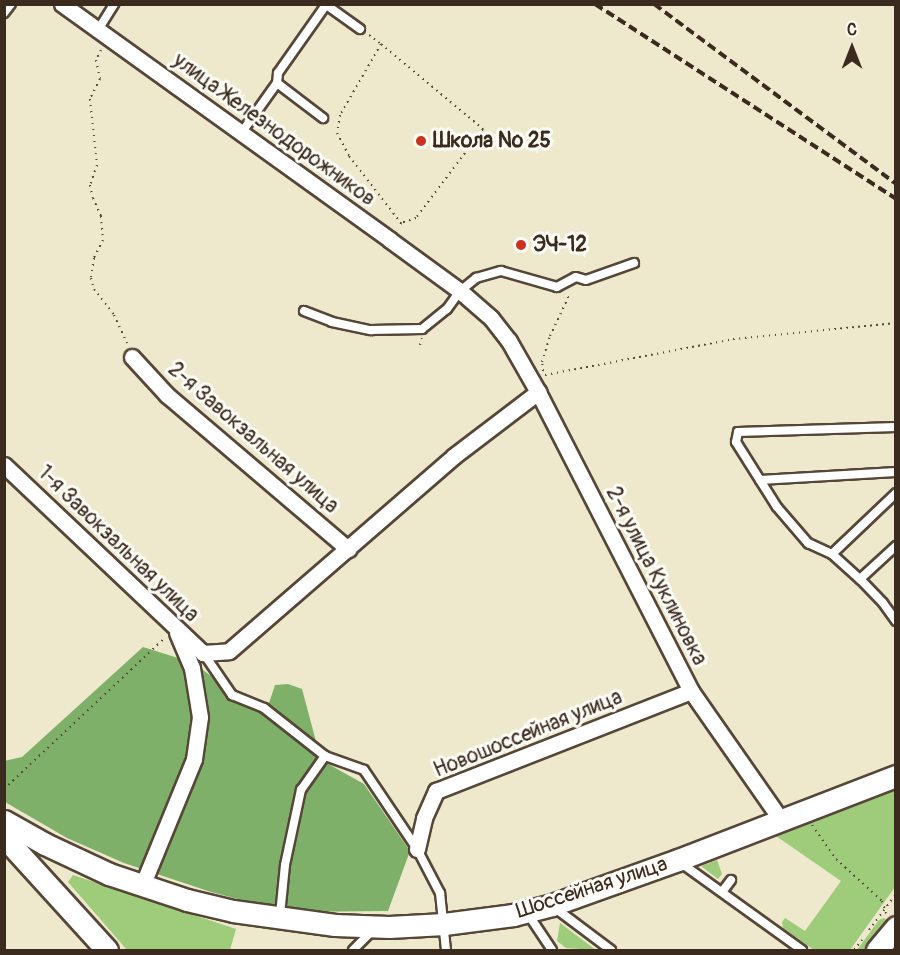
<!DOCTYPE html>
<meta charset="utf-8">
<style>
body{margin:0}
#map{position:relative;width:900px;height:955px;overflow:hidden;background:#eee8cc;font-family:Pangolin,sans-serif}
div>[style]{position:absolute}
.green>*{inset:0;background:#9ecc7a}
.forest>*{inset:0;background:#7eb06a}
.path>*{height:2px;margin-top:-1px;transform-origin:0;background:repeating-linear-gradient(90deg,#564638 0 1.5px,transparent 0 6px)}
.roads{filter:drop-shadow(2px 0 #564638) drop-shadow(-2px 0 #564638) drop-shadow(0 2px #564638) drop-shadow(0 -2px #564638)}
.lane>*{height:8px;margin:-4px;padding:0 4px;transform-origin:4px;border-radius:4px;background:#fff}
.street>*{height:15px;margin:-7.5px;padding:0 7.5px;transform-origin:7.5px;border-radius:7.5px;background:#fff}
.secondary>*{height:21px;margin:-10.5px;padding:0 10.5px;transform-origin:10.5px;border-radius:10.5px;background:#fff}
.rail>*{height:4px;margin-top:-2px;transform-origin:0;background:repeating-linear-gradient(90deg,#3b2a1e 0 9px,transparent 0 13.5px)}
.dots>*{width:16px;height:16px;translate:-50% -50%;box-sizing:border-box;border:3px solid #fdfcf7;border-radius:50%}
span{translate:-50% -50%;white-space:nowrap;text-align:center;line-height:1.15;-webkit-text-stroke:6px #fdfcf7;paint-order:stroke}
.street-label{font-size:21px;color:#3b2a1e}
.poi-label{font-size:21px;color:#3b2a1e;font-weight:700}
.left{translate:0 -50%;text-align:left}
.frame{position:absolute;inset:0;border:6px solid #3b2a1e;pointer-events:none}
.north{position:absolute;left:822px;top:18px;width:60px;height:60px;-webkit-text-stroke:4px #fdfcf7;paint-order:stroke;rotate:0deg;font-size:16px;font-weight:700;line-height:24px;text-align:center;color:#3b2a1e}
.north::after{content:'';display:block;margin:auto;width:21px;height:27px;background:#3b2a1e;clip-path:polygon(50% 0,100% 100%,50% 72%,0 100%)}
</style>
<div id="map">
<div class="green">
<div style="clip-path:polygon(895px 787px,895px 887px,850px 950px,814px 950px,783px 928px,782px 922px,785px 918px,805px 931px,841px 881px,776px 836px)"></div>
<div style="clip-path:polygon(717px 860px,722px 874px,718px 879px,701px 866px)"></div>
<div style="clip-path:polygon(73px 875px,236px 929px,230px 950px,127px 950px,68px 882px)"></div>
<div style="clip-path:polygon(884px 918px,893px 924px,875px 950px,857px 950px,879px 920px)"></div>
<div style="clip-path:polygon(560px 923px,596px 950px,566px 948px,557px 941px)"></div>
</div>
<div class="forest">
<div style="clip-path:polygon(143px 647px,194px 663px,216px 680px,225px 695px,236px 703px,266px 712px,275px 685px,288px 684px,302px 689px,321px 760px,364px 784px,410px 851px,388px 911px,288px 912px,211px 892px,124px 863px,67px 838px,5px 802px,4px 761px,22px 757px)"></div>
</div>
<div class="path">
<div style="left:369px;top:35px;width:15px;rotate:37deg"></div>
<div style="left:381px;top:44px;width:82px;rotate:120deg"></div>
<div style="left:340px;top:115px;width:18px;rotate:99deg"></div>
<div style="left:337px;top:133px;width:26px;rotate:62deg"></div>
<div style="left:349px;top:156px;width:85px;rotate:52.2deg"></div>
<div style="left:401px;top:223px;width:5px;rotate:112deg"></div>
<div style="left:381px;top:44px;width:133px;rotate:39.8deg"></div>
<div style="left:483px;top:129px;width:111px;rotate:127deg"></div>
<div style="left:416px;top:218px;width:16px;rotate:162deg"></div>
<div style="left:101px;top:50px;width:11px;rotate:117deg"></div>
<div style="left:96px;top:60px;width:19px;rotate:78deg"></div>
<div style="left:100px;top:79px;width:22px;rotate:117deg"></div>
<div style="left:90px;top:99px;width:66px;rotate:83.9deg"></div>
<div style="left:97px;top:165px;width:21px;rotate:109deg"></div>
<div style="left:90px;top:185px;width:13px;rotate:77deg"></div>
<div style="left:93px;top:198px;width:20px;rotate:66deg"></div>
<div style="left:101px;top:216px;width:24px;rotate:85deg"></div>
<div style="left:103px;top:240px;width:20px;rotate:117deg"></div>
<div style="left:94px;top:258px;width:20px;rotate:99deg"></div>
<div style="left:91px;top:278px;width:11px;rotate:75deg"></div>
<div style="left:94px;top:289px;width:33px;rotate:52deg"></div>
<div style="left:114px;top:315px;width:31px;rotate:65deg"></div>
<div style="left:420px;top:345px;width:7px;rotate:-74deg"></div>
<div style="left:543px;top:371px;width:9px;rotate:-96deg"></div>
<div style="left:542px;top:362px;width:27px;rotate:-73deg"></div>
<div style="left:550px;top:336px;width:42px;rotate:-64.7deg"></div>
<div style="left:568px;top:298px;width:6px;rotate:-99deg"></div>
<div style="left:545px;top:375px;width:191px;rotate:-10.8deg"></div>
<div style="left:733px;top:339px;width:164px;rotate:-5.6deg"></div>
<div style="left:4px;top:789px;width:219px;rotate:-43.2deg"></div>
<div style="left:812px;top:825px;width:42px;rotate:54.8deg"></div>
<div style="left:836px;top:859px;width:62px;rotate:42.4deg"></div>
<div style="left:882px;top:901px;width:13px;rotate:72deg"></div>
<div style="left:869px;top:930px;width:45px;rotate:-53.1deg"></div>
<div style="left:854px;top:950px;width:13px;rotate:-51deg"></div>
</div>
<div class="roads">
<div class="lane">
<div style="left:325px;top:4px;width:43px;rotate:35.5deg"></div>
<div style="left:4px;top:13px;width:11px;rotate:-52deg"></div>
<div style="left:98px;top:30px;width:31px;rotate:-58deg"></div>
<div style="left:277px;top:83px;width:58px;rotate:37.3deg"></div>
<div style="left:242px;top:132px;width:60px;rotate:-54.5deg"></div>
<div style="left:277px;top:83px;width:10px;rotate:-84deg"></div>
<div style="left:278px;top:73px;width:83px;rotate:-54.8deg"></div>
<div style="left:304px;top:311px;width:30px;rotate:21deg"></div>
<div style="left:332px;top:322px;width:40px;rotate:12deg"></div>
<div style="left:371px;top:330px;width:51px;rotate:-1.1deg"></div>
<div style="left:422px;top:329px;width:32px;rotate:-39deg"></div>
<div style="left:447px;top:309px;width:22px;rotate:-54deg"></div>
<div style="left:460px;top:291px;width:21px;rotate:-39deg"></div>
<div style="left:476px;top:278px;width:26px;rotate:-16deg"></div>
<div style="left:501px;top:271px;width:58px;rotate:15.9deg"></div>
<div style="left:557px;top:287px;width:21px;rotate:-28deg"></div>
<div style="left:576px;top:277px;width:10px;rotate:17deg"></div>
<div style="left:586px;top:280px;width:51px;rotate:-19.5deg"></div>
<div style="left:896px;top:427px;width:158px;rotate:178.2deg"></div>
<div style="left:738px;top:432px;width:10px;rotate:101deg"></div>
<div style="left:736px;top:442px;width:77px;rotate:57.8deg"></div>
<div style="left:777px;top:507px;width:48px;rotate:49.3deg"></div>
<div style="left:808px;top:543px;width:26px;rotate:25deg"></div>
<div style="left:832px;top:554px;width:38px;rotate:42deg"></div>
<div style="left:860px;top:579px;width:33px;rotate:46deg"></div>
<div style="left:883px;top:603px;width:22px;rotate:54deg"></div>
<div style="left:760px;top:480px;width:136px;rotate:-3.4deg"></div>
<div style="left:832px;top:554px;width:88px;rotate:-43.6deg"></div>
<div style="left:860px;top:579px;width:49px;rotate:-42.5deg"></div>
<div style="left:204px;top:654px;width:50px;rotate:55.7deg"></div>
<div style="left:232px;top:695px;width:35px;rotate:22deg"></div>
<div style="left:264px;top:708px;width:78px;rotate:38.2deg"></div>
<div style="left:325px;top:756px;width:41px;rotate:19.7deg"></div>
<div style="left:364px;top:770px;width:95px;rotate:56.1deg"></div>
<div style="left:417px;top:849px;width:50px;rotate:62.4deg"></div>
<div style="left:440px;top:893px;width:57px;rotate:84deg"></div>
<div style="left:681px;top:863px;width:149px;rotate:35.7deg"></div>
<div style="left:722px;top:892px;width:15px;rotate:-53deg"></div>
<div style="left:555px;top:908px;width:70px;rotate:36.9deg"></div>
<div style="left:528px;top:914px;width:43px;rotate:56.3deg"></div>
<div style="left:280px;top:915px;width:50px;rotate:-84.3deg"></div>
<div style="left:285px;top:865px;width:77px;rotate:-78deg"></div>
<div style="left:301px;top:790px;width:42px;rotate:-54.8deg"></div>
<div style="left:353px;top:950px;width:28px;rotate:-45deg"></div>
</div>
<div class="street">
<div style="left:62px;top:4px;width:404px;rotate:35.7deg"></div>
<div style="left:390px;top:240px;width:87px;rotate:36.1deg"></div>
<div style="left:460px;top:291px;width:41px;rotate:41.1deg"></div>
<div style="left:491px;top:318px;width:29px;rotate:52deg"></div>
<div style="left:509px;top:341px;width:59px;rotate:60.4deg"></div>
<div style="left:538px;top:392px;width:336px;rotate:62.9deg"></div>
<div style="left:691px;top:691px;width:157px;rotate:55.1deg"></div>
<div style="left:132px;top:357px;width:52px;rotate:47.4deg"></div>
<div style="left:167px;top:395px;width:238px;rotate:40.4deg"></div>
<div style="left:4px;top:465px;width:274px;rotate:43.4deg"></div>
<div style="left:203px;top:653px;width:26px;rotate:-4deg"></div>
<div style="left:229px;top:651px;width:298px;rotate:-40.9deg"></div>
<div style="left:454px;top:456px;width:106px;rotate:-37.3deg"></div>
<div style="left:417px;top:849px;width:32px;rotate:-77deg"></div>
<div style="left:424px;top:818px;width:30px;rotate:-66deg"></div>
<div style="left:436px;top:791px;width:274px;rotate:-21.4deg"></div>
<div style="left:142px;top:886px;width:137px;rotate:-67.7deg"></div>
<div style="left:194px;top:759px;width:42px;rotate:-81.9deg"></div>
<div style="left:200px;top:717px;width:50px;rotate:-99.3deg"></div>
<div style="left:192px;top:668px;width:38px;rotate:-113deg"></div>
</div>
<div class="secondary">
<div style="left:4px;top:821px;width:47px;rotate:29.3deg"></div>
<div style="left:45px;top:844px;width:71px;rotate:25.1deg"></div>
<div style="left:109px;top:874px;width:82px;rotate:18.4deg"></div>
<div style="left:187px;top:900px;width:47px;rotate:13.4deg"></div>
<div style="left:233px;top:911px;width:103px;rotate:7.8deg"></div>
<div style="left:335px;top:925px;width:54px;rotate:2.1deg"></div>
<div style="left:389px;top:927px;width:55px;rotate:-3.1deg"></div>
<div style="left:444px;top:924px;width:70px;rotate:-7.4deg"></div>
<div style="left:513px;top:915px;width:40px;rotate:-14.4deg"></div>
<div style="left:552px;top:905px;width:134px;rotate:-19.7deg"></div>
<div style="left:678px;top:860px;width:234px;rotate:-21.1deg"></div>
<div style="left:4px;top:837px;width:153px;rotate:47.7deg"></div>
<div style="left:877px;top:950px;width:30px;rotate:-50deg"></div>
</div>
</div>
<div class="rail">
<div style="left:595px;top:4px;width:359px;rotate:32.9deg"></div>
<div style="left:654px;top:4px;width:302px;rotate:36.6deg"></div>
</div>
<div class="dots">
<div style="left:421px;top:141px;background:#c8321e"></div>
<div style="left:521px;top:245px;background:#c8321e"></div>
</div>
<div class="street-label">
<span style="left:274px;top:130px;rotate:36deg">улица Железнодорожников</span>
<span style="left:253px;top:438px;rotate:41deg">2-я Завокзальная улица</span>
<span style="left:118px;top:544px;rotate:44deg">1-я Завокзальная улица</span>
<span style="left:656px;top:576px;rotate:63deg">2-я улица Куклиновка</span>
<span style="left:528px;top:734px;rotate:-22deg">Новошоссейная улица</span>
<span style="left:592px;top:888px;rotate:-18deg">Шоссейная улица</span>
</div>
<div class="poi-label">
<span class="left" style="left:433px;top:141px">Школа № 25</span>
<span class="left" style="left:533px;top:245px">ЭЧ-12</span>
</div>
<div class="frame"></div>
<div class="north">С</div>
</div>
